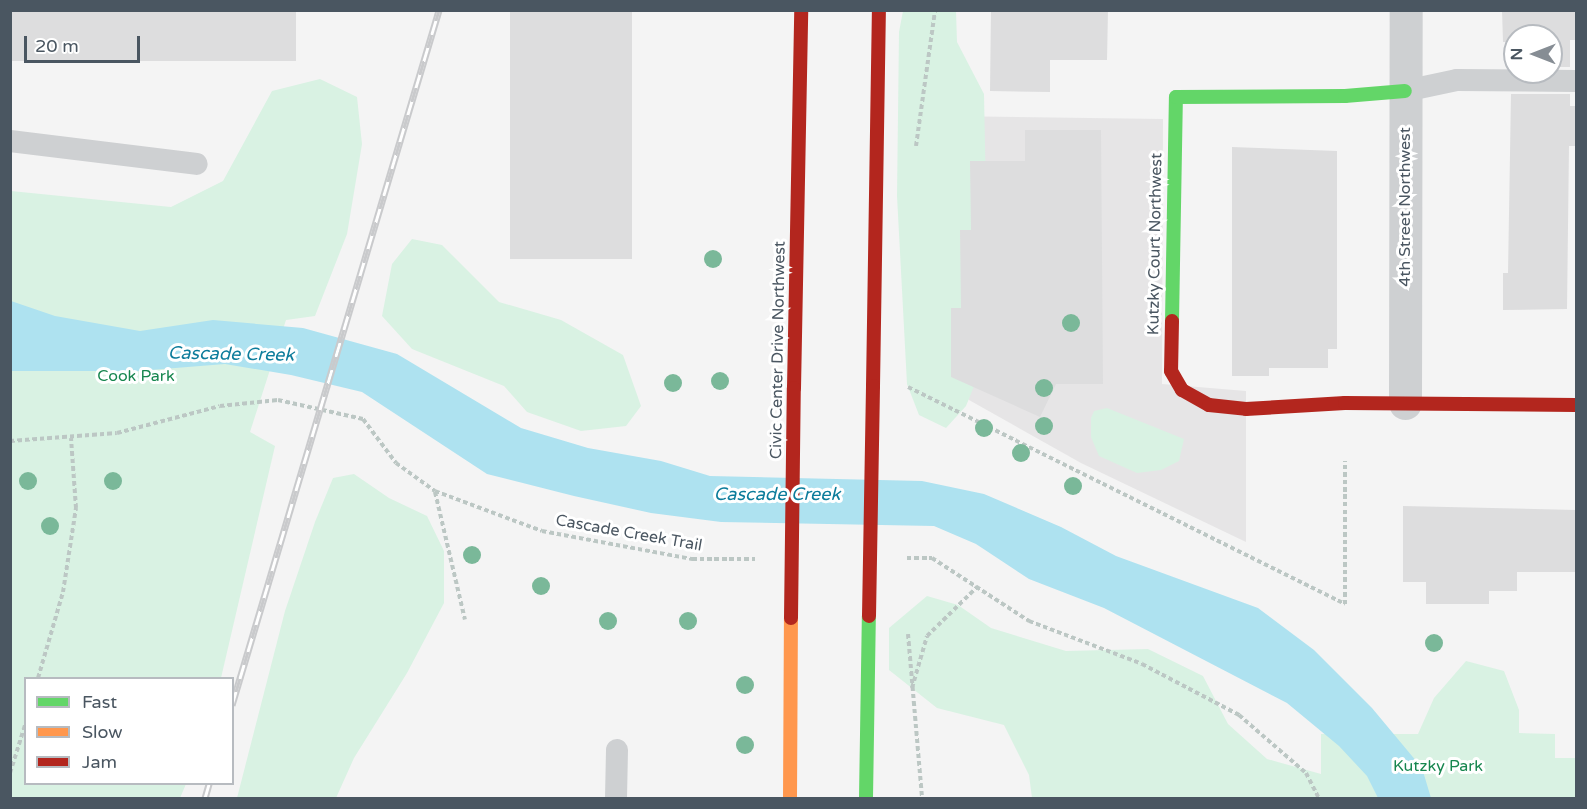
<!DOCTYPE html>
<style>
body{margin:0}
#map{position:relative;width:1587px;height:809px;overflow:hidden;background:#f4f4f4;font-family:"Varela Round",sans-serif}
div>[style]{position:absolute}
.education>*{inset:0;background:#e6e5e6}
.green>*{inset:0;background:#d9f2e3}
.water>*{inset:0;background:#aee2f0}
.building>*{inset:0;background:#ddddde;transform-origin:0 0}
.path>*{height:4px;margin-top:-2px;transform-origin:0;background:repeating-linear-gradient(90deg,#bcc7c4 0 4.5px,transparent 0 7.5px)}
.lane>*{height:22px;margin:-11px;padding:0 11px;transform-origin:11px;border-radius:11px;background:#ced0d2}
.street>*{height:33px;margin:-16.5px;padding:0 16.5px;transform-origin:16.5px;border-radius:16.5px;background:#ced0d2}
.fast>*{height:14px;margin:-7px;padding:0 7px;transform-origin:7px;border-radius:7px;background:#63d668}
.slow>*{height:14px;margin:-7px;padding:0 7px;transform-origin:7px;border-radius:7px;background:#ff974d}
.jam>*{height:14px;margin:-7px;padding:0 7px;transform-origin:7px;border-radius:7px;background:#b3261e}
.rail>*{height:7px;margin-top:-3.5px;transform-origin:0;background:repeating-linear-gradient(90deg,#fff 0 14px,#c9cacc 0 28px);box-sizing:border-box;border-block:2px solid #c9cacc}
.jam-bridge>*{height:14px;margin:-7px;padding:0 7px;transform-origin:7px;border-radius:7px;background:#b3261e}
.trees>*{width:18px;height:18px;margin:-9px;border-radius:50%;background:#7ab899}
span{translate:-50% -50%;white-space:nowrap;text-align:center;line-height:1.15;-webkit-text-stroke:6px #fff;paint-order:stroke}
.street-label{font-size:16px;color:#4a5661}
.park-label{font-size:16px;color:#17864f}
.water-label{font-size:18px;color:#0c7c9b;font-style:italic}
.frame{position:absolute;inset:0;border:12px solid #4a5661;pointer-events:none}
.legend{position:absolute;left:24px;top:677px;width:210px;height:108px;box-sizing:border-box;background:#fff;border:2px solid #b7bbc0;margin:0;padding:8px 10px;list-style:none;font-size:18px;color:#4a5661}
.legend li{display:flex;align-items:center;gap:12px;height:30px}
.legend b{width:30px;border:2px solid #b7bbc0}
.north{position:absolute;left:1503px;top:24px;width:60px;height:60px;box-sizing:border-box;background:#fff;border:2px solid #b7bbc0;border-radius:50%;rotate:270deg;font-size:16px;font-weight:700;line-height:24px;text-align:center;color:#4a5661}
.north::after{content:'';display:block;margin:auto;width:21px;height:27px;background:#868d94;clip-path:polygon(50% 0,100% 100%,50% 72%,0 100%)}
.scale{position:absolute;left:24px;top:36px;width:116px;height:27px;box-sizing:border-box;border:3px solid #4a5661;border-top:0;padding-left:8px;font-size:18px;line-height:21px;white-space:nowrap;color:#4a5661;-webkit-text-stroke:4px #fff;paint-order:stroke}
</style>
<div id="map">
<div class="education">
<div style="clip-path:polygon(946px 116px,1163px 119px,1162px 384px,1246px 391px,1246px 542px,1081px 463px,969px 400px,944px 375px)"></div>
</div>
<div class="green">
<div style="clip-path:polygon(903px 11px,956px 11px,957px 42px,984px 94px,989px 349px,966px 406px,946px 428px,919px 415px,907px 384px,897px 196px,899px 32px)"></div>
<div style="clip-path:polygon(320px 79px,357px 97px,362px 144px,347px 234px,315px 316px,286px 320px,250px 432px,275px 446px,221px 678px,26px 678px,26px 784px,186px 784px,180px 798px,11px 798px,11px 191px,171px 207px,223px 181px,272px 91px)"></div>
<div style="clip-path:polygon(412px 239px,442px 245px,499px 302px,561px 320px,623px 355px,641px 406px,626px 426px,581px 431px,527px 412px,504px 386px,412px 349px,382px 316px,392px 264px)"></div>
<div style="clip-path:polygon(1107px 408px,1184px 439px,1179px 461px,1161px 470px,1137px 473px,1099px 456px,1091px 437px,1091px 418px,1094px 411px)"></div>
<div style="clip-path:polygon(354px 474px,389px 498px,427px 516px,444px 551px,444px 603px,407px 673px,354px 758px,336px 798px,237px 798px,285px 611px,315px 522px,333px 478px)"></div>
<div style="clip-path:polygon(927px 596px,958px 605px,991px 628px,1066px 651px,1148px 649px,1203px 676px,1228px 724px,1267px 759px,1321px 774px,1321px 734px,1418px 734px,1434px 698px,1466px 661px,1504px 671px,1519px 710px,1519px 733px,1555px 734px,1555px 758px,1576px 758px,1576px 798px,1032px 798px,1029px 775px,1004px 725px,937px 708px,889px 670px,889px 628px)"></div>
</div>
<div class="water">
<div style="clip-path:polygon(11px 301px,55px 316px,140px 331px,213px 320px,303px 328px,397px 354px,521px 428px,588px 448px,661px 461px,710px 476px,922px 481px,984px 494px,1061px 527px,1116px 556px,1258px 608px,1314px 650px,1372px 708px,1422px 768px,1431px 798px,1378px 798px,1367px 776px,1339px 746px,1287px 703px,1104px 608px,1029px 579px,976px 544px,934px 526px,721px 522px,651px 513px,574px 496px,487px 474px,362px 392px,291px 375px,225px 364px,138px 371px,11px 371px)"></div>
</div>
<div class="building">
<div style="left:10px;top:10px;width:286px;height:51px"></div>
<div style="left:510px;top:10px;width:122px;height:249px"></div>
<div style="clip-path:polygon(991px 10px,1108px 10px,1107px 60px,1050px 60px,1050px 92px,990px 91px)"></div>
<div style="clip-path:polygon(1502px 10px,1576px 10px,1576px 40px,1570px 40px,1570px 67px,1551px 67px,1551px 36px,1515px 36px,1515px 67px,1511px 67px,1511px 42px,1503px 42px)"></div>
<div style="clip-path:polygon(1511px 94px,1570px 94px,1570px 106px,1576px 106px,1576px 146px,1569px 146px,1567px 309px,1503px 310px,1503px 273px,1508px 273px)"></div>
<div style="clip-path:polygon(1025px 130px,1101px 130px,1103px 384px,1056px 384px,1040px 417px,951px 377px,951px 308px,961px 308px,960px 230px,971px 230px,970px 161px,1025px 161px)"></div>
<div style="clip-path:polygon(1232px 147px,1337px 151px,1337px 349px,1328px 349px,1328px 368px,1269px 368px,1269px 376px,1232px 376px)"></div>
<div style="clip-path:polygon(1403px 506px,1576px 510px,1576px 572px,1517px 572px,1517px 591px,1489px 591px,1489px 604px,1426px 604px,1426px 582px,1403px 582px)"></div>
</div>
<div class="path">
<div style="left:916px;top:146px;width:137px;rotate:-82deg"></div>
<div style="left:908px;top:387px;width:488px;rotate:26.4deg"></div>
<div style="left:1345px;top:604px;width:143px;rotate:-90deg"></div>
<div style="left:10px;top:441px;width:107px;rotate:-4.3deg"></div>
<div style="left:117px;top:433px;width:106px;rotate:-14.7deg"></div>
<div style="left:220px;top:406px;width:58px;rotate:-5.9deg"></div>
<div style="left:278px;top:400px;width:87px;rotate:12.6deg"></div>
<div style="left:363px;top:419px;width:55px;rotate:53.1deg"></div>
<div style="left:396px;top:463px;width:48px;rotate:35.7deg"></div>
<div style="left:435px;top:491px;width:114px;rotate:20.5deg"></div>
<div style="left:542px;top:531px;width:153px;rotate:10.6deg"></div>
<div style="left:692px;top:559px;width:63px"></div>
<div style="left:435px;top:492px;width:131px;rotate:76.8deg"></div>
<div style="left:907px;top:558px;width:25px"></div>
<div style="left:932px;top:558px;width:116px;rotate:33deg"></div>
<div style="left:1029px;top:621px;width:121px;rotate:20.8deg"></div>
<div style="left:1142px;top:664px;width:110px;rotate:27.7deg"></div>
<div style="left:1239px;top:715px;width:89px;rotate:40.9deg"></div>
<div style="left:1306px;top:773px;width:28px;rotate:63deg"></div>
<div style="left:908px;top:634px;width:165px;rotate:85.1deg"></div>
<div style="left:38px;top:678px;width:90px;rotate:-73.8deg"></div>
<div style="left:63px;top:592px;width:85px;rotate:-81.2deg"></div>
<div style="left:76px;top:508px;width:70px;rotate:-94.1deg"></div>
<div style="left:912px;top:688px;width:54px;rotate:-73.9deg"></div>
<div style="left:927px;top:636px;width:71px;rotate:-44.4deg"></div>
<div style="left:10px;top:773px;width:53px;rotate:-72.6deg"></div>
</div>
<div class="lane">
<div style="left:1405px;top:91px;width:53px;rotate:-11.9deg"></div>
<div style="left:1457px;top:80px;width:119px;rotate:0.5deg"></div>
<div style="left:10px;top:141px;width:188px;rotate:7deg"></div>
<div style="left:616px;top:798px;width:48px;rotate:-88.8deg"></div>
</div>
<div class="street">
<div style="left:1405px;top:403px;width:393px;rotate:-89.9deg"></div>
</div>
<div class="fast">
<div style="left:1172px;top:321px;width:224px;rotate:-89deg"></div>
<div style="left:1176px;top:97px;width:169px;rotate:-0.3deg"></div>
<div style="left:1345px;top:96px;width:60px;rotate:-4.8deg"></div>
<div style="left:866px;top:798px;width:182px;rotate:-89.1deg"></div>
</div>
<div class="slow">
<div style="left:790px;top:798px;width:180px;rotate:-89.7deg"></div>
</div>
<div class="jam">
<div style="left:1172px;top:321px;width:50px;rotate:91.1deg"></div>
<div style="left:1171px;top:371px;width:22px;rotate:60deg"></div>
<div style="left:1182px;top:390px;width:31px;rotate:29deg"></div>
<div style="left:1209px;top:405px;width:37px;rotate:6deg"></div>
<div style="left:1246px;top:409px;width:99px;rotate:-3.5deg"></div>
<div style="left:1345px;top:403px;width:231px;rotate:0.5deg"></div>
<div style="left:873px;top:386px;width:376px;rotate:-89.1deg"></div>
<div style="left:794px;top:388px;width:378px;rotate:-88.9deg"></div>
</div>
<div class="rail">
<div style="left:232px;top:705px;width:725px;rotate:-73.41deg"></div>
<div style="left:205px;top:798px;width:15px;rotate:-74deg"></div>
</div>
<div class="jam-bridge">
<div style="left:869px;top:616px;width:230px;rotate:-89deg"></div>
<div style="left:791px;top:618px;width:230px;rotate:-89.3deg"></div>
</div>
<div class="trees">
<div style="left:713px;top:259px"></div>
<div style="left:1071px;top:323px"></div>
<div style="left:720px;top:381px"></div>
<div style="left:673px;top:383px"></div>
<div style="left:1044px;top:388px"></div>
<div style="left:1044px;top:426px"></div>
<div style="left:984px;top:428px"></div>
<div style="left:1021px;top:453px"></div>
<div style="left:28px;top:481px"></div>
<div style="left:113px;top:481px"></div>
<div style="left:1073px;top:486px"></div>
<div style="left:50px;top:526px"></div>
<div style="left:472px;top:555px"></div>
<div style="left:541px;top:586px"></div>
<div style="left:608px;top:621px"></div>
<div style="left:688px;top:621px"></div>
<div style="left:1434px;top:643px"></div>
<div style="left:745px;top:685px"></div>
<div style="left:745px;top:745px"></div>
</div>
<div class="street-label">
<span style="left:1405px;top:207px;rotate:-90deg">4th Street Northwest</span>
<span style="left:1155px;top:244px;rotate:-89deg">Kutzky Court Northwest</span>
<span style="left:778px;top:350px;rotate:-89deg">Civic Center Drive Northwest</span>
<span style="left:629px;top:533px;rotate:10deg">Cascade Creek Trail</span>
</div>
<div class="park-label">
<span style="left:136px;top:376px">Cook Park</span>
<span style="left:1438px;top:766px">Kutzky Park</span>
</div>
<div class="water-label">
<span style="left:231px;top:354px;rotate:1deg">Cascade Creek</span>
<span style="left:777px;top:494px">Cascade Creek</span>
</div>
<div class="frame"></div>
<ul class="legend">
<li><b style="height:8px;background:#63d668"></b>Fast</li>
<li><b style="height:8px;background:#ff974d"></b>Slow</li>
<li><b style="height:8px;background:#b3261e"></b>Jam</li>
</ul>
<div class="north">N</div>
<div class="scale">20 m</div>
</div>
